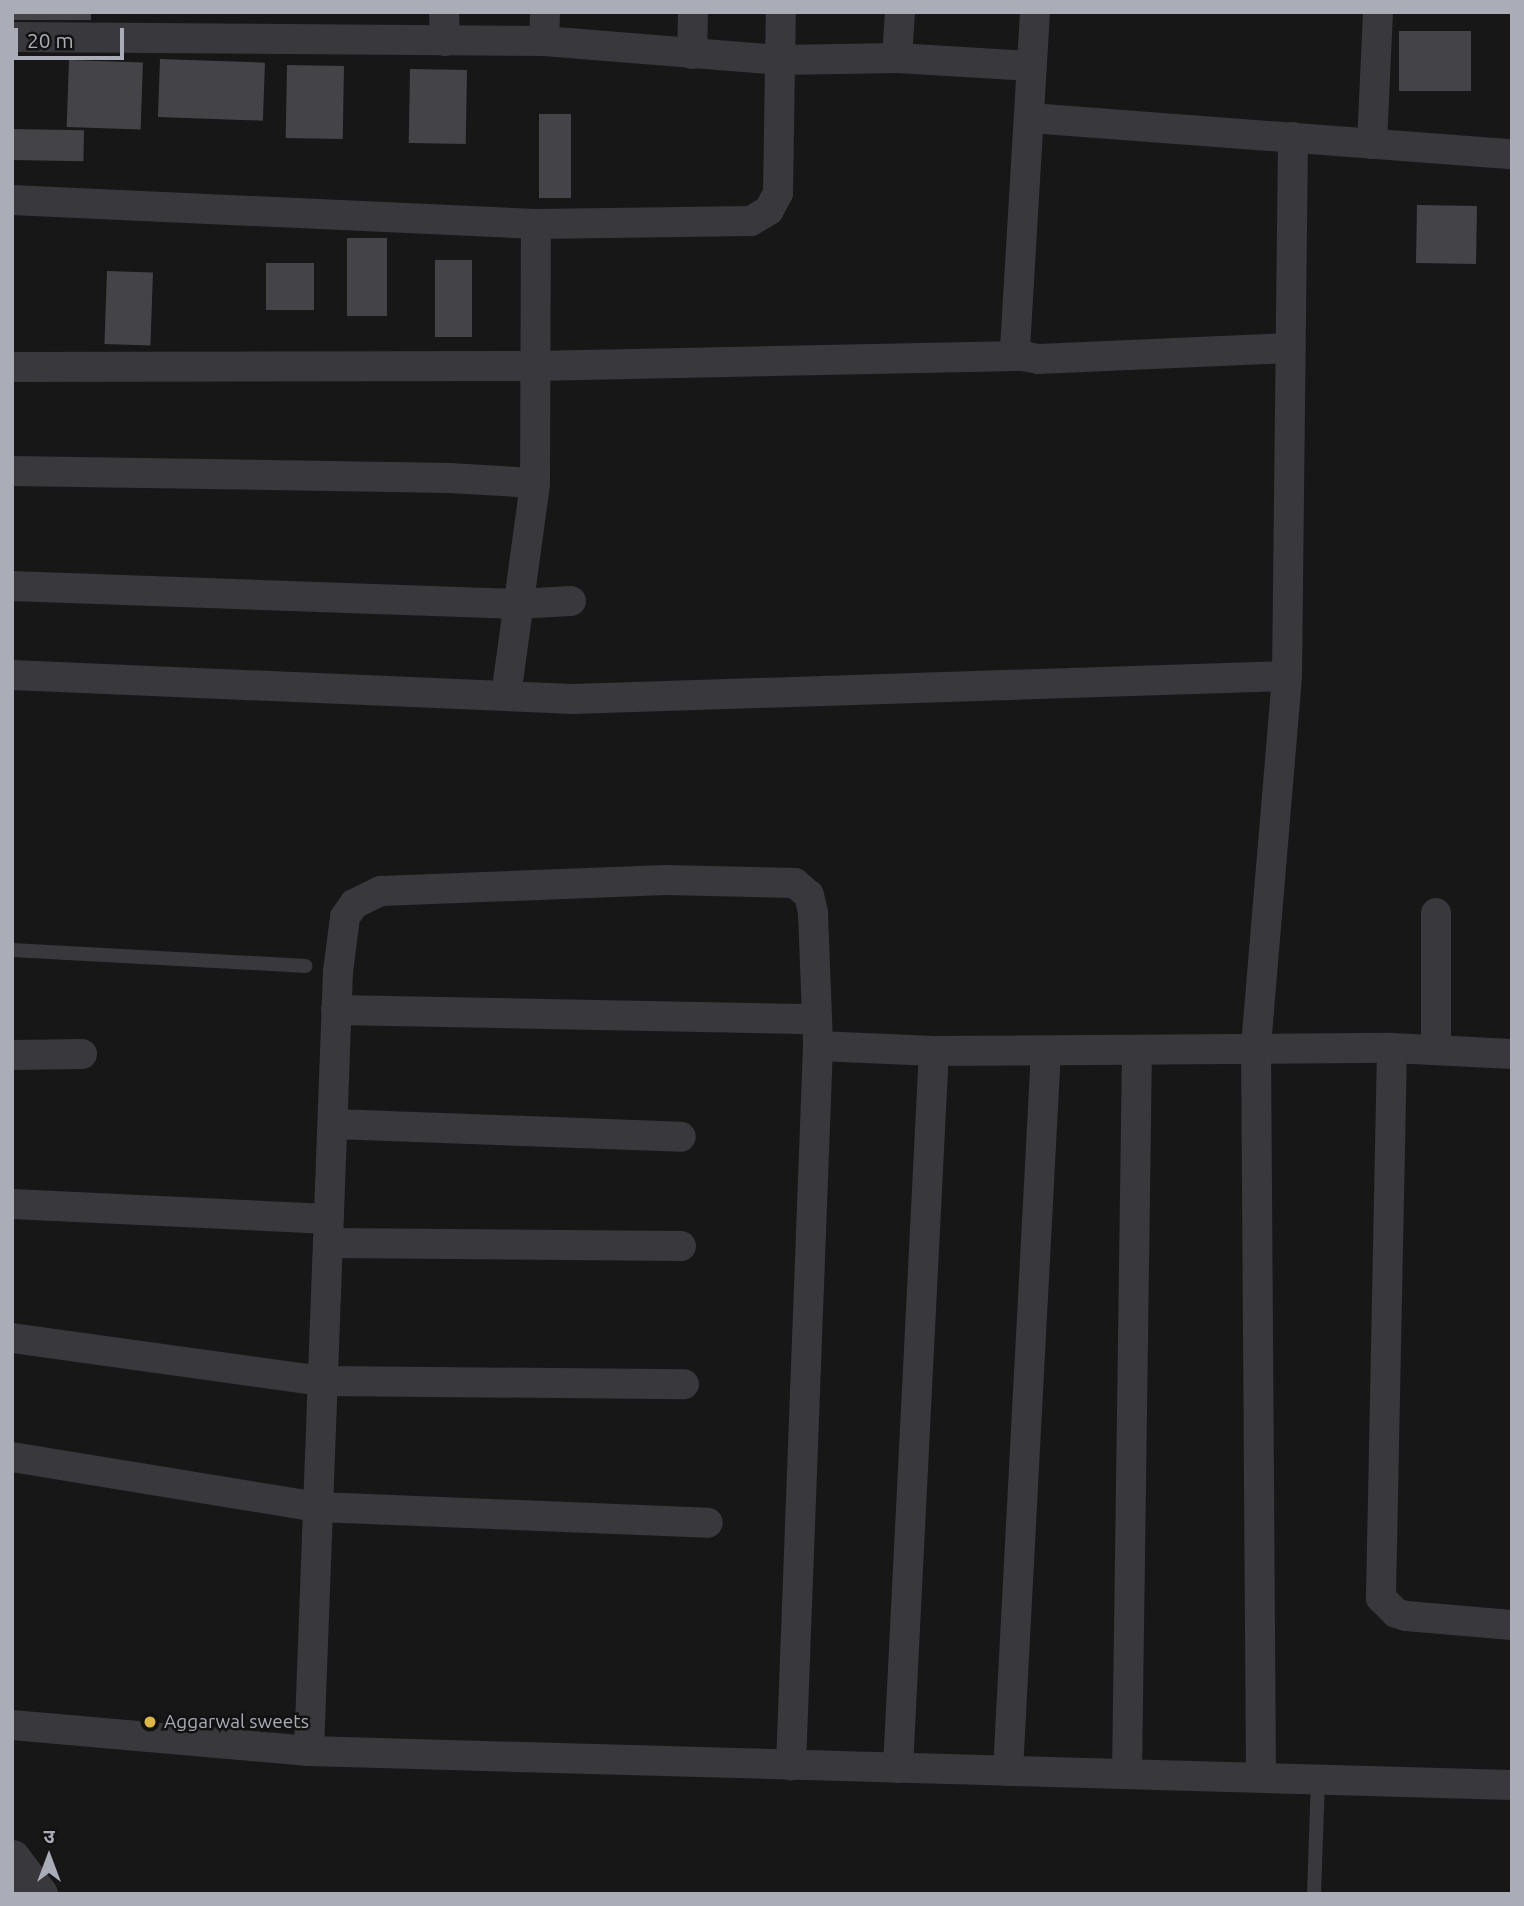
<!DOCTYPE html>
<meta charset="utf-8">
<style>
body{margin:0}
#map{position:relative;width:1524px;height:1906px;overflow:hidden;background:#171718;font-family:Ubuntu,"Noto Sans Devanagari",sans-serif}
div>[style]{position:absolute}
.building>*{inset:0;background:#444448;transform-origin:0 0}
.service>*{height:14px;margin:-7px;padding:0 7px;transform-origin:7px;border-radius:7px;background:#38383d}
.minor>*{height:30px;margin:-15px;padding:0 15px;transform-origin:15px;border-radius:15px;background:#38383d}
.tertiary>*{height:37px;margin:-18.5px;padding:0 18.5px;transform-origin:18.5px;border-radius:18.5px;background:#38383d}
.dots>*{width:19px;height:19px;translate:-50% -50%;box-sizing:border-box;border:4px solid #121213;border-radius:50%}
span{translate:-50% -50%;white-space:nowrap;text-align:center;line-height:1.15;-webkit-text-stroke:5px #121213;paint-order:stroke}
.poi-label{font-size:19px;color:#aaadb7}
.left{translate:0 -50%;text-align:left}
.frame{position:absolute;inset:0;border:14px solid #aaadb7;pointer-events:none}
.north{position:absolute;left:14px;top:1822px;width:70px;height:70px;-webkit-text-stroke:5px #121213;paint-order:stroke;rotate:0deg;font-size:19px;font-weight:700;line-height:28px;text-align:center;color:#aaadb7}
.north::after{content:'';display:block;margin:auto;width:24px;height:32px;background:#aaadb7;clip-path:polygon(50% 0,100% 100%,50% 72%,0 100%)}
.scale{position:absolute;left:14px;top:28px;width:110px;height:32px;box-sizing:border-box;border:4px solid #aaadb7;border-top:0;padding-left:9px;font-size:21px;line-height:24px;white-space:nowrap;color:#aaadb7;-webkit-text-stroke:5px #121213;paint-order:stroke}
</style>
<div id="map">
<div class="building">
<div style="left:12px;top:12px;width:79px;height:8px"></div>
<div style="left:1399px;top:31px;width:72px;height:60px"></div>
<div style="left:160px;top:59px;width:105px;height:58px;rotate:2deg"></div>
<div style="left:69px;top:60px;width:74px;height:67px;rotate:2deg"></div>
<div style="left:287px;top:65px;width:57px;height:73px;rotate:1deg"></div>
<div style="left:410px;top:69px;width:57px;height:74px;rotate:1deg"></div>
<div style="left:539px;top:114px;width:32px;height:84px"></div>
<div style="left:12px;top:129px;width:72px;height:31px;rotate:1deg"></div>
<div style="left:1417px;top:205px;width:60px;height:58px;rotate:1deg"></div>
<div style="left:347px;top:238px;width:40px;height:78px"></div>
<div style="left:435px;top:260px;width:37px;height:77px"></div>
<div style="left:266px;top:263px;width:48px;height:47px"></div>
<div style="left:107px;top:271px;width:46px;height:73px;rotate:2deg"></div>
</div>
<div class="service">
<div style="left:12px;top:950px;width:294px;rotate:3.1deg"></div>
<div style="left:1314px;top:1894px;width:115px;rotate:-88deg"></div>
</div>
<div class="minor">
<div style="left:444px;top:12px;width:29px;rotate:88deg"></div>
<div style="left:1035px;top:12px;width:335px;rotate:93.4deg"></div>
<div style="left:1015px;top:346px;width:13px;rotate:51deg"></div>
<div style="left:1023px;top:356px;width:15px;rotate:11deg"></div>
<div style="left:1038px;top:359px;width:253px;rotate:-2.5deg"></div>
<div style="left:12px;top:37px;width:532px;rotate:0.43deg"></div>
<div style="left:544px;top:41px;width:237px;rotate:4.6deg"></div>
<div style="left:780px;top:60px;width:117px;rotate:-1deg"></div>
<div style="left:897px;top:58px;width:135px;rotate:3.4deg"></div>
<div style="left:544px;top:41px;width:29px;rotate:-88deg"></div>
<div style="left:692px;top:54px;width:42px;rotate:-88.6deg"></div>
<div style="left:897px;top:58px;width:46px;rotate:-86.3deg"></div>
<div style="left:1030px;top:118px;width:483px;rotate:4.3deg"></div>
<div style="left:1372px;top:144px;width:132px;rotate:-87.4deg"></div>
<div style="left:12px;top:200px;width:525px;rotate:2.62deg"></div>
<div style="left:536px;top:224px;width:215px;rotate:-0.8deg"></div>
<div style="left:751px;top:221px;width:21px;rotate:-31deg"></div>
<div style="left:769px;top:210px;width:19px;rotate:-62deg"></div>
<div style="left:778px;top:193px;width:181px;rotate:-89.1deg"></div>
<div style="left:12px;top:367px;width:523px;rotate:-0.11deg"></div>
<div style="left:535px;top:366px;width:488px;rotate:-1.2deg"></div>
<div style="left:12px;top:471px;width:438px;rotate:0.9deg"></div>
<div style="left:450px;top:478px;width:85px;rotate:3.4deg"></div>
<div style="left:12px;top:586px;width:504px;rotate:2.05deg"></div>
<div style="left:516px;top:604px;width:55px;rotate:-3.1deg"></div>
<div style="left:12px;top:675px;width:562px;rotate:2.45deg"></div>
<div style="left:573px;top:699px;width:714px;rotate:-1.85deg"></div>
<div style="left:506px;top:696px;width:215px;rotate:-82.2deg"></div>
<div style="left:535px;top:483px;width:259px;rotate:-89.8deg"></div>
<div style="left:336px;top:1010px;width:480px;rotate:1.1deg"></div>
<div style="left:818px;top:1046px;width:116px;rotate:2.5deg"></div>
<div style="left:934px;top:1051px;width:458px;rotate:-0.4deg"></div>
<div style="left:1392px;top:1048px;width:120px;rotate:2.9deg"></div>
<div style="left:1392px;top:1048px;width:550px;rotate:91.15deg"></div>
<div style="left:1381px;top:1598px;width:21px;rotate:45deg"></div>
<div style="left:1396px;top:1613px;width:10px;rotate:17deg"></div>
<div style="left:1406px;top:1616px;width:106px;rotate:4.9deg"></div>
<div style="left:1436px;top:1050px;width:137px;rotate:-90deg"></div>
<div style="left:12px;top:1055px;width:70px;rotate:-0.8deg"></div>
<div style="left:334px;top:1124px;width:347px;rotate:2.1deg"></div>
<div style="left:12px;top:1204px;width:317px;rotate:2.7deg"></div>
<div style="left:328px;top:1243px;width:353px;rotate:0.5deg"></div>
<div style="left:12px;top:1338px;width:314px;rotate:7.9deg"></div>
<div style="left:323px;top:1381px;width:361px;rotate:0.5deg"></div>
<div style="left:12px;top:1457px;width:310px;rotate:9.3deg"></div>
<div style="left:318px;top:1507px;width:390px;rotate:2.3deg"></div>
<div style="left:12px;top:1725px;width:298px;rotate:5deg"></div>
<div style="left:309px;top:1751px;width:1203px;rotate:1.62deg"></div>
<div style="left:309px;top:1751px;width:780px;rotate:-87.87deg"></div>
<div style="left:338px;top:972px;width:55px;rotate:-82.7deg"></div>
<div style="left:345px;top:917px;width:16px;rotate:-55deg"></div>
<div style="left:354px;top:904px;width:30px;rotate:-26deg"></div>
<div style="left:381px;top:891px;width:285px;rotate:-2.2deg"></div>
<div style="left:666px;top:880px;width:129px;rotate:1.3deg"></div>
<div style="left:795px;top:883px;width:18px;rotate:41deg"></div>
<div style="left:809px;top:895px;width:18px;rotate:77deg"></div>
<div style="left:813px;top:913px;width:133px;rotate:87.8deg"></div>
<div style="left:818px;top:1046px;width:720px;rotate:92.15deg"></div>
<div style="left:898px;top:1768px;width:718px;rotate:-87.13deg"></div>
<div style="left:1008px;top:1771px;width:721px;rotate:-86.98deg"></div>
<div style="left:1127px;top:1774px;width:724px;rotate:-89.21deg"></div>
<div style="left:1261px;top:1776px;width:730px;rotate:-90.39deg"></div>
<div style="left:1256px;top:1046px;width:371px;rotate:-85.2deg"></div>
<div style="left:1287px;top:676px;width:539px;rotate:-89.36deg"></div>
</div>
<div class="tertiary">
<div style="left:12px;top:1858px;width:45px;rotate:53.1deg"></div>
</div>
<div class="dots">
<div style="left:150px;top:1722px;background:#deb749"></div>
</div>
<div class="poi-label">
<span class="left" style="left:164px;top:1722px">Aggarwal sweets</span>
</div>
<div class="frame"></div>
<div class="north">उ</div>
<div class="scale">20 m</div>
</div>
